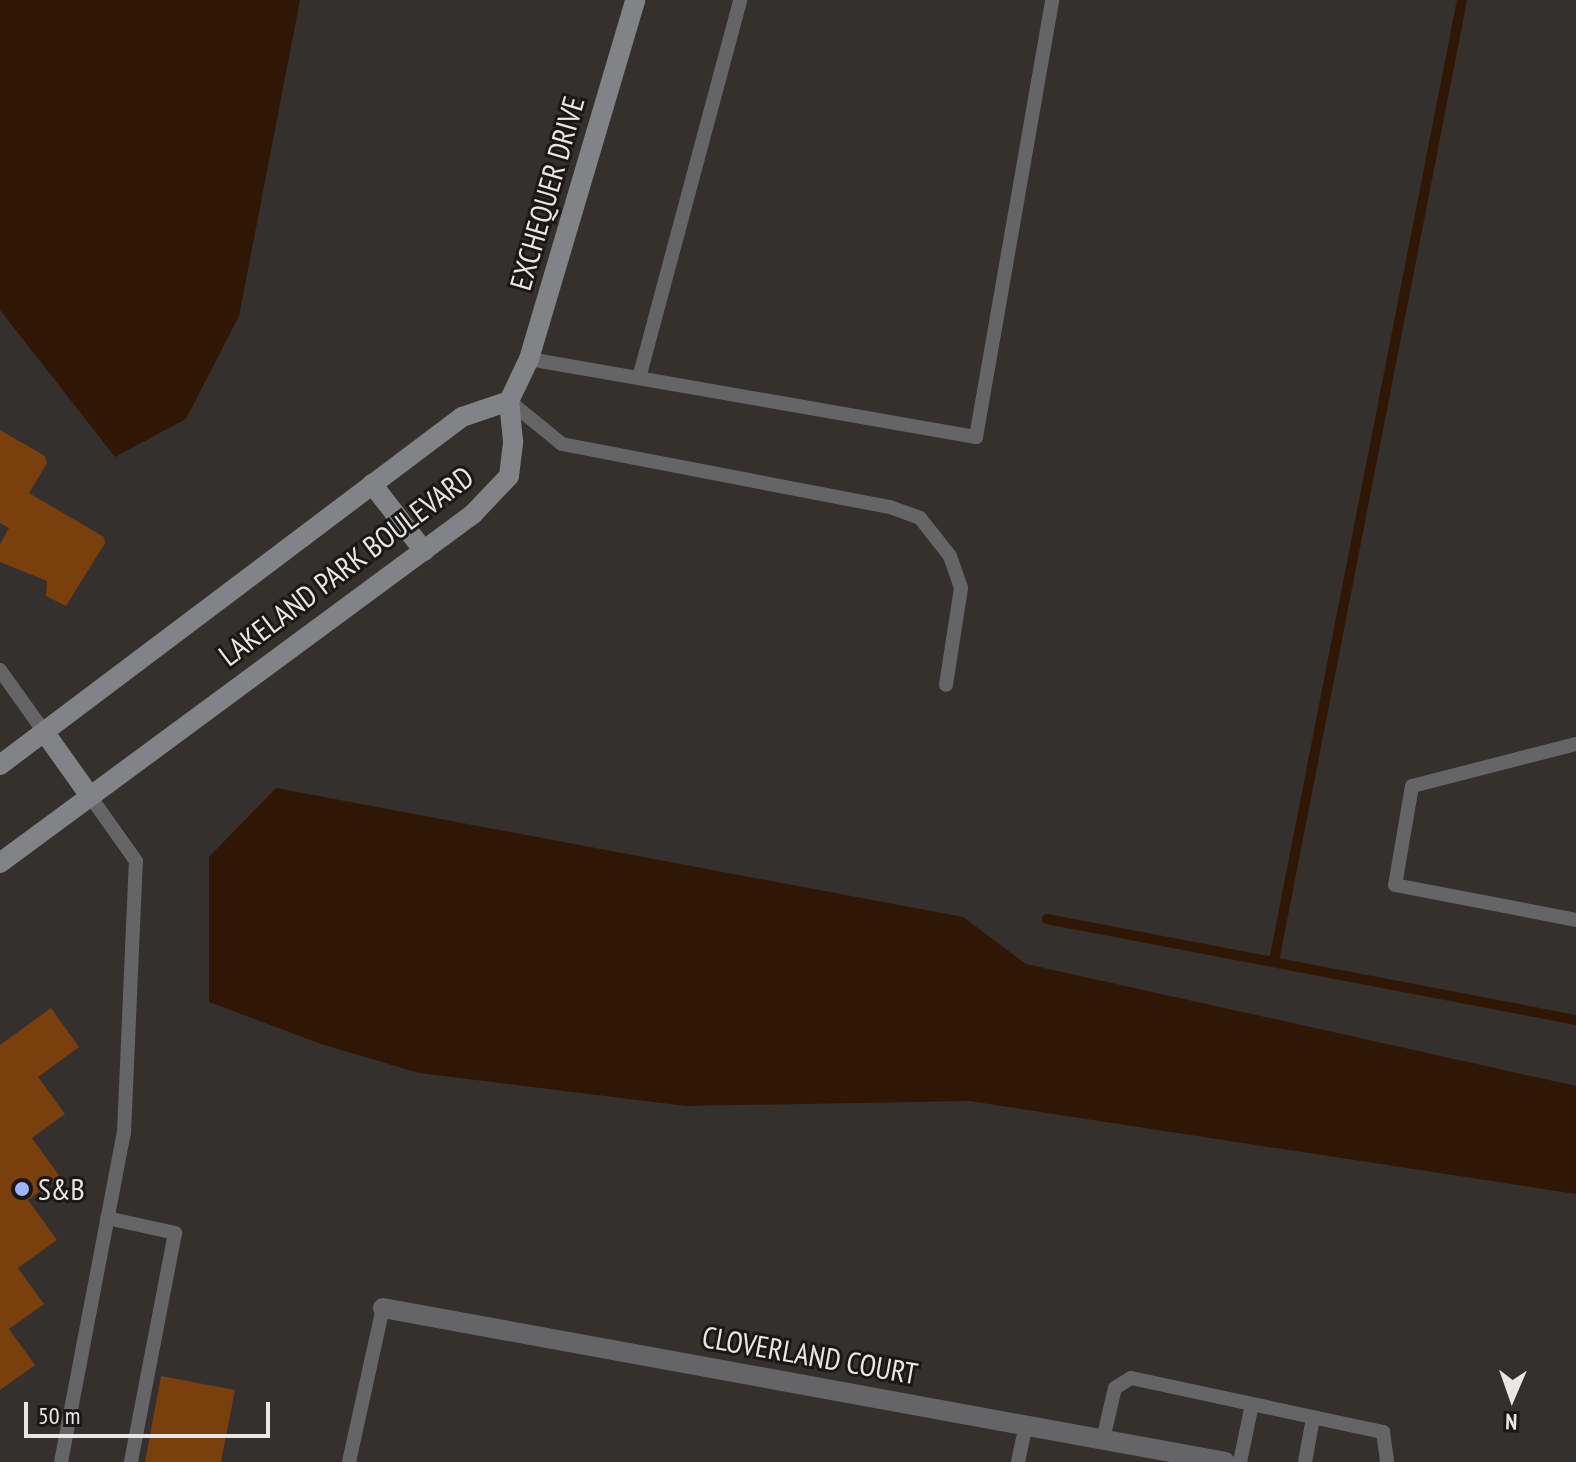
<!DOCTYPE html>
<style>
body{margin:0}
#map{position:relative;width:1576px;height:1462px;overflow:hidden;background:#34302d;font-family:"PT Sans Narrow",sans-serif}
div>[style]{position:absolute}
.water>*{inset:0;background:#301705}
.stream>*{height:10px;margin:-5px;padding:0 5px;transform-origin:5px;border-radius:5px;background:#301705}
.building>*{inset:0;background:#793f0c}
.lane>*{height:14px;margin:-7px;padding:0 7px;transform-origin:7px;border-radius:7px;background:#656567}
.street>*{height:20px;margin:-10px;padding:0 10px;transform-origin:10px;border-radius:10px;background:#656567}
.secondary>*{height:20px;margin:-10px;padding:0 10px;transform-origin:10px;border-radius:10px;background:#828386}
.dots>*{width:22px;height:22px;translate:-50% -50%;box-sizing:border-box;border:4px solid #1a1817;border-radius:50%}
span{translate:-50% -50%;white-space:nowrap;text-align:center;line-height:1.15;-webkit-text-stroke:6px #1a1817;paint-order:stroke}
.street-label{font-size:30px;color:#e9e6e5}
.poi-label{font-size:30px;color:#e9e6e5}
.left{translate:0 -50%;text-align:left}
.north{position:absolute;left:1472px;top:1358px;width:80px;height:80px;-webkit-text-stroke:6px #1a1817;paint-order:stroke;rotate:182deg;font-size:22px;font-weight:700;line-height:32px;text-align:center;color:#e9e6e5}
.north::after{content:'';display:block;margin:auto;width:28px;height:36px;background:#e9e6e5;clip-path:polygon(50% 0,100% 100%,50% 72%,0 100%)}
.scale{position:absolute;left:24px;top:1402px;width:246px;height:36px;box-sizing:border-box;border:4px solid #e9e6e5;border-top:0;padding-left:10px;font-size:24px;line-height:28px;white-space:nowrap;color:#e9e6e5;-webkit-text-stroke:6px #1a1817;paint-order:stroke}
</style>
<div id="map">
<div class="water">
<div style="clip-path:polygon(0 0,300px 0,239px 316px,186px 419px,115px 457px,0 310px)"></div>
<div style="clip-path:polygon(276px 788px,963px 917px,1026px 964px,1576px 1086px,1576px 1194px,969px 1101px,686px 1106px,419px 1073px,321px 1044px,209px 1002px,209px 857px)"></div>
</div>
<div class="stream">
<div style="left:1047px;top:919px;width:539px;rotate:10.81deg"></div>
<div style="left:1274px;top:961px;width:979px;rotate:-78.93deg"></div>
</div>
<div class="building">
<div style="clip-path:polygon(0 430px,45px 456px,47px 463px,29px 493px,104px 537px,105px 543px,66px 606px,46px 596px,47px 581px,0 562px,0 544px,9px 528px,0 523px)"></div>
<div style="clip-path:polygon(51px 1008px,79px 1047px,38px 1077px,65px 1114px,32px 1138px,60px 1177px,28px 1200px,57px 1240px,18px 1268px,44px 1304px,9px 1329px,35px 1365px,0 1390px,0 1045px)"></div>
<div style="clip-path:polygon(161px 1376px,235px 1390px,221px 1462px,145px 1462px)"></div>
</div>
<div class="lane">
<div style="left:529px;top:359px;width:454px;rotate:9.9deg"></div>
<div style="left:976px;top:437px;width:444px;rotate:-80.1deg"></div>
<div style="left:639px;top:378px;width:391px;rotate:-75deg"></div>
<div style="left:509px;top:401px;width:68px;rotate:39.1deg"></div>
<div style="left:562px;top:444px;width:334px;rotate:10.9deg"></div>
<div style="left:890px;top:507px;width:32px;rotate:20deg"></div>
<div style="left:920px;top:518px;width:48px;rotate:51.7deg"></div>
<div style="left:950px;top:556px;width:34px;rotate:71deg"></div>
<div style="left:961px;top:588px;width:98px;rotate:98.8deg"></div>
<div style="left:0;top:670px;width:77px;rotate:54.5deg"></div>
<div style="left:1576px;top:744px;width:169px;rotate:165.6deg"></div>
<div style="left:1412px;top:786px;width:100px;rotate:99.7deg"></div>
<div style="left:1395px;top:885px;width:184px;rotate:10.9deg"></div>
<div style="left:107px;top:1218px;width:70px;rotate:12.4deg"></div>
<div style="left:175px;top:1233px;width:233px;rotate:100.9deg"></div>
<div style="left:1103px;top:1439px;width:52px;rotate:-76.8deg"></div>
<div style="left:1115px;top:1388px;width:19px;rotate:-32deg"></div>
<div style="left:1131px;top:1378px;width:258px;rotate:12.1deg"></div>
<div style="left:1383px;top:1432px;width:30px;rotate:82deg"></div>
<div style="left:61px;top:1462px;width:335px;rotate:-79.2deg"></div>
<div style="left:124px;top:1133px;width:272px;rotate:-87.5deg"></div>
<div style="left:136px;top:861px;width:80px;rotate:-125.3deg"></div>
<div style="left:349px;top:1462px;width:158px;rotate:-77.6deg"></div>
<div style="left:1018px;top:1462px;width:38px;rotate:-78deg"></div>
<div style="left:1240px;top:1462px;width:59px;rotate:-78.3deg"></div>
<div style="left:1305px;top:1462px;width:45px;rotate:-79.7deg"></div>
</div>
<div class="street">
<div style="left:383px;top:1308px;width:856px;rotate:10.36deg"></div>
</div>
<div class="secondary">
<div style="left:509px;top:401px;width:47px;rotate:-64.5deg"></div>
<div style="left:529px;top:359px;width:374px;rotate:-73.5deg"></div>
<div style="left:372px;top:484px;width:85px;rotate:52.2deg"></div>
<div style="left:45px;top:733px;width:77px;rotate:54.5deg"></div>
<div style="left:0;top:765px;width:578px;rotate:-36.99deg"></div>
<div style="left:462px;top:417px;width:50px;rotate:-18.8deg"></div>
<div style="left:0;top:863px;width:588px;rotate:-36.42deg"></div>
<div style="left:473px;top:514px;width:52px;rotate:-46.5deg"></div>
<div style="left:509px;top:476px;width:35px;rotate:-83deg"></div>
<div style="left:513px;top:441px;width:40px;rotate:-95.7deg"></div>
</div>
<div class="dots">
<div style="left:22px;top:1189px;background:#9eb4fd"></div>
</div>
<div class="street-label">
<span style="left:547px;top:193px;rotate:-74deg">EXCHEQUER DRIVE</span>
<span style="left:346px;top:566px;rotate:-37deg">LAKELAND PARK BOULEVARD</span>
<span style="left:810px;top:1355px;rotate:10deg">CLOVERLAND COURT</span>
</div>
<div class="poi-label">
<span class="left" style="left:38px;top:1189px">S&amp;B</span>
</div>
<div class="north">N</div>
<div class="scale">50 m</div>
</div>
